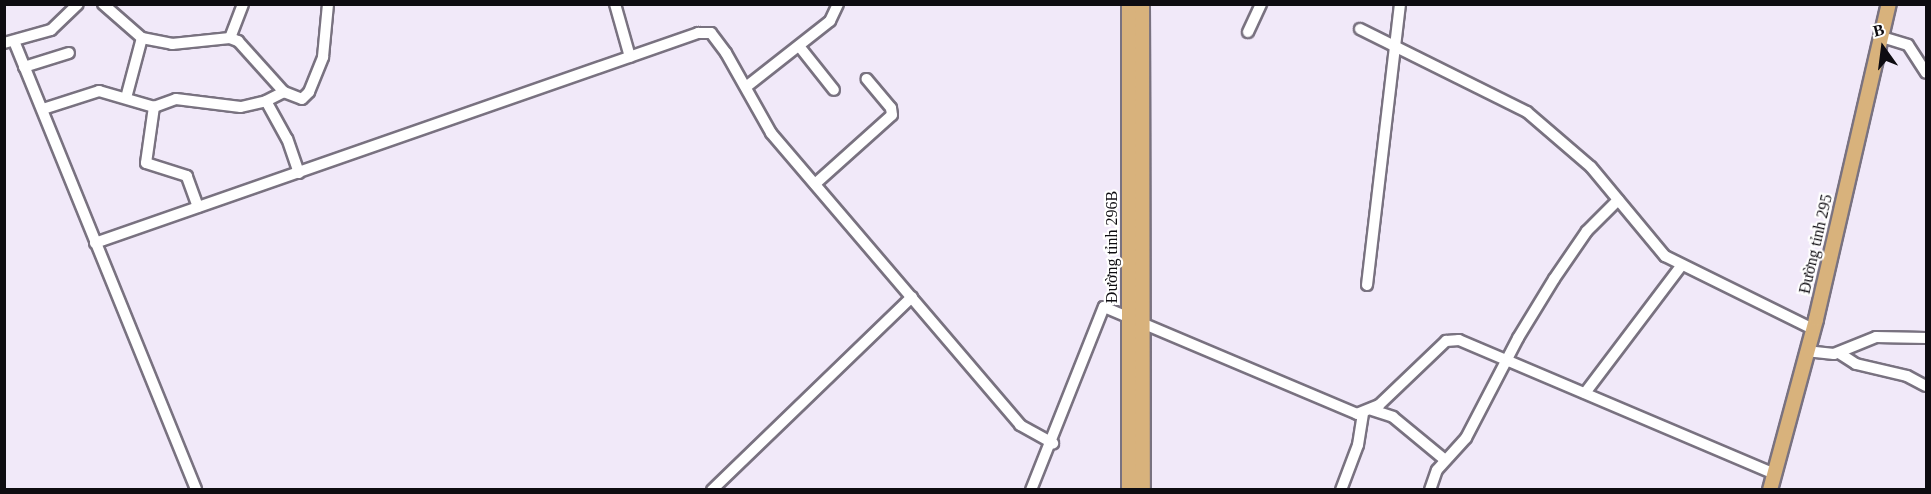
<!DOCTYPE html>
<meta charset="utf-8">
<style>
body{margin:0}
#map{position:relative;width:1931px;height:494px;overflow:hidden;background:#f1e9f9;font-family:Georgia,serif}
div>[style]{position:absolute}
.roads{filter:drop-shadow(2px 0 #797280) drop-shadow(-2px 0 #797280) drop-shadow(0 2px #797280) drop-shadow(0 -2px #797280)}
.minor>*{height:10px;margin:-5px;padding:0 5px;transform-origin:5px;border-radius:5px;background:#fff}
.major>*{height:14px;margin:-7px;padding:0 7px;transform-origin:7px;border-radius:7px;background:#d8b27c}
span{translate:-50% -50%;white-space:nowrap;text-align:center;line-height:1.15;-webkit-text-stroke:4.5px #fff;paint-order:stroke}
.street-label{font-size:16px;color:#0e0c11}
.frame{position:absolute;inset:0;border:6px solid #0e0c11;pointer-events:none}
.north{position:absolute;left:1853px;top:18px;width:60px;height:60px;-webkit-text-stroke:4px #fff;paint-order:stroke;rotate:346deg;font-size:16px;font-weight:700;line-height:24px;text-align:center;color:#0e0c11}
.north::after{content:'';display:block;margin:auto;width:21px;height:27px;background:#0e0c11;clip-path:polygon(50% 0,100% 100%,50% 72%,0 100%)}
</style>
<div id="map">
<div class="roads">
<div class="minor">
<div style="left:103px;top:4px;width:52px;rotate:41.1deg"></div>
<div style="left:615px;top:4px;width:55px;rotate:74.2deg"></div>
<div style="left:1360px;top:29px;width:186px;rotate:26.4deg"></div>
<div style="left:1527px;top:112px;width:84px;rotate:40.7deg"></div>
<div style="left:1591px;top:167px;width:116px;rotate:50.3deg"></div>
<div style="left:1665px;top:256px;width:165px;rotate:26.3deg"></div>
<div style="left:1248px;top:32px;width:31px;rotate:-65deg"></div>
<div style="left:1882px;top:37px;width:27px;rotate:17deg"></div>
<div style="left:1908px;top:45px;width:33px;rotate:57deg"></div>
<div style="left:230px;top:38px;width:36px;rotate:-69deg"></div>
<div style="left:14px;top:41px;width:484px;rotate:67.9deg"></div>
<div style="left:4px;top:43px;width:49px;rotate:-15.5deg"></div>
<div style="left:51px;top:30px;width:37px;rotate:-44deg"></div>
<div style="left:799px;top:46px;width:56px;rotate:51.5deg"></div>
<div style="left:24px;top:67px;width:47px;rotate:-17.3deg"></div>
<div style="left:746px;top:87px;width:107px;rotate:-38.2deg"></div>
<div style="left:830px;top:21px;width:19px;rotate:-65deg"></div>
<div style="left:126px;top:98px;width:62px;rotate:-75.1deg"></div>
<div style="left:142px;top:38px;width:31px;rotate:11deg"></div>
<div style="left:172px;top:44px;width:58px;rotate:-5.9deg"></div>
<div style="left:230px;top:38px;width:9px;rotate:21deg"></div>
<div style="left:238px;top:41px;width:69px;rotate:48deg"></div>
<div style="left:43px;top:109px;width:59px;rotate:-17.8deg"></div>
<div style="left:99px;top:91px;width:57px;rotate:16.2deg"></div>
<div style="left:299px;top:173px;width:36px;rotate:-109deg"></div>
<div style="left:287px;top:139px;width:43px;rotate:-118.9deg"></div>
<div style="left:266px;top:101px;width:20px;rotate:-27deg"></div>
<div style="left:284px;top:92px;width:19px;rotate:21deg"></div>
<div style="left:302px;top:99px;width:10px;rotate:-45deg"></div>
<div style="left:309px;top:92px;width:38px;rotate:-68deg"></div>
<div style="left:323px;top:57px;width:53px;rotate:-84.6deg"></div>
<div style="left:815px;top:184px;width:103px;rotate:-41.9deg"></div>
<div style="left:892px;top:115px;width:7px;rotate:-98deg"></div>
<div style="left:891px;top:108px;width:38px;rotate:-130deg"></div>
<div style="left:198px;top:207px;width:33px;rotate:-110deg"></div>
<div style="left:187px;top:176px;width:43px;rotate:-162.4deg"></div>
<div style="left:146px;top:163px;width:57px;rotate:-81.9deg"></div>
<div style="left:154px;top:107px;width:23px;rotate:-20deg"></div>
<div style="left:176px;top:99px;width:65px;rotate:7deg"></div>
<div style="left:241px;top:107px;width:26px;rotate:-13deg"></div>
<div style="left:95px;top:243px;width:639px;rotate:-19.2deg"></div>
<div style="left:698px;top:33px;width:13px"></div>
<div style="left:711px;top:33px;width:25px;rotate:53deg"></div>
<div style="left:726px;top:53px;width:92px;rotate:60.6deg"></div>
<div style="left:771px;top:133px;width:384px;rotate:49.5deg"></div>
<div style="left:1020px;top:425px;width:38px;rotate:29deg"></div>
<div style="left:1367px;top:285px;width:283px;rotate:-83.3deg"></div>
<div style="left:1806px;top:351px;width:28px;rotate:6deg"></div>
<div style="left:1834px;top:354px;width:45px;rotate:-22deg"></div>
<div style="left:1876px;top:337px;width:50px;rotate:1.1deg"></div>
<div style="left:1839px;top:353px;width:20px;rotate:33deg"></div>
<div style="left:1856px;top:364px;width:52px;rotate:13.2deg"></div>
<div style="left:1907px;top:376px;width:21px;rotate:28deg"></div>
<div style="left:1585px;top:393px;width:159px;rotate:-52.9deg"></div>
<div style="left:1372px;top:410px;width:22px;rotate:18deg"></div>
<div style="left:1393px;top:417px;width:67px;rotate:39.6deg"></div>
<div style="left:712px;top:490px;width:278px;rotate:-44deg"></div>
<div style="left:1031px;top:490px;width:197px;rotate:-68.3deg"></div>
<div style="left:1104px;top:307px;width:275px;rotate:22.9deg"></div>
<div style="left:1357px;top:414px;width:24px;rotate:-22deg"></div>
<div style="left:1379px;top:405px;width:93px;rotate:-43.7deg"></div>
<div style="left:1446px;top:341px;width:13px;rotate:-4deg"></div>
<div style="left:1459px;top:340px;width:342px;rotate:23deg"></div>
<div style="left:1341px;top:490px;width:48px;rotate:-69.3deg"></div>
<div style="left:1358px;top:445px;width:31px;rotate:-81deg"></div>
<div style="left:1430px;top:490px;width:21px;rotate:-71deg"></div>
<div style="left:1437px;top:470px;width:43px;rotate:-47.8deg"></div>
<div style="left:1466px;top:438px;width:113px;rotate:-62.5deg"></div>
<div style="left:1518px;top:338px;width:69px;rotate:-58.6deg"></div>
<div style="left:1554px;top:279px;width:58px;rotate:-55.5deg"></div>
<div style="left:1587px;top:231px;width:44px;rotate:-45deg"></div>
</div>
<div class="major">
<div style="left:1129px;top:4px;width:486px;rotate:90deg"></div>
<div style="left:1142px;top:4px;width:486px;rotate:89.9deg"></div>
<div style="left:1770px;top:490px;width:177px;rotate:-74.9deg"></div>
<div style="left:1816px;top:319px;width:323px;rotate:-77deg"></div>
</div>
</div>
<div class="street-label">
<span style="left:1816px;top:244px;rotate:-77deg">Đường tỉnh 295</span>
<span style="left:1112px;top:247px;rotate:-90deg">Đường tỉnh 296B</span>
</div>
<div class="frame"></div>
<div class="north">B</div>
</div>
